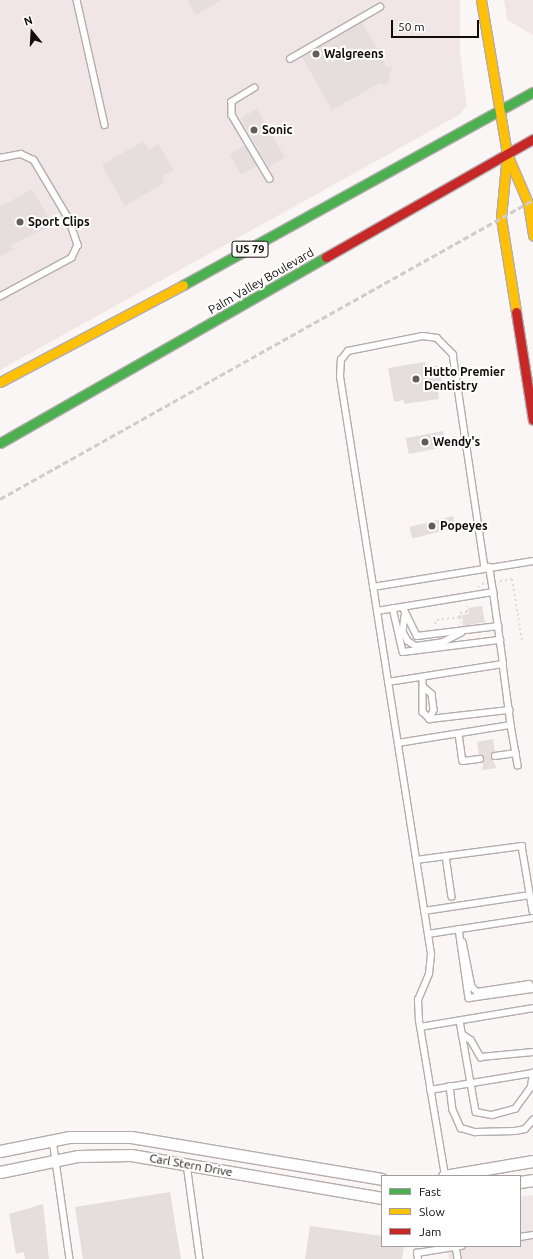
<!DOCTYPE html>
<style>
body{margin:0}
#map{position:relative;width:533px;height:1259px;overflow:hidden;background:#faf6f6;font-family:Ubuntu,sans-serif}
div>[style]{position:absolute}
.built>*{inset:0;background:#f1e6e7}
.building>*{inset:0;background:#e6dddd;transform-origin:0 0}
.path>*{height:2px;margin-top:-1px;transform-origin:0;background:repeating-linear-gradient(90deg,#dbd9d9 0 2px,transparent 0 5px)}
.roads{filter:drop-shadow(1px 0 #b4acad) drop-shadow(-1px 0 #b4acad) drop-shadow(0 1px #b4acad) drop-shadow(0 -1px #b4acad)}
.lane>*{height:5.5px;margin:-2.75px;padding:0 2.75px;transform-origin:2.75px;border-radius:2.75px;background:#fefefe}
.street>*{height:11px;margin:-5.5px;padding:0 5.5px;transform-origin:5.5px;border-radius:5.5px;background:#fefefe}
.fast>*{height:9px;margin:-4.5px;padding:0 4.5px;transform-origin:4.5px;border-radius:4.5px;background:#4caf50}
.slow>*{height:9px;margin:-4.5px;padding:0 4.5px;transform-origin:4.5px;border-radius:4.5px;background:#ffc107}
.jam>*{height:9px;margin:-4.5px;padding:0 4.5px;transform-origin:4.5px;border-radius:4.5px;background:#c62828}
.rail>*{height:3px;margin-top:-1.5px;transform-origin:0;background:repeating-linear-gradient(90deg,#cecccc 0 6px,transparent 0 9px)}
.dots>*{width:11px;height:11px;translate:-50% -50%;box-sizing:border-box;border:2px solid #fff;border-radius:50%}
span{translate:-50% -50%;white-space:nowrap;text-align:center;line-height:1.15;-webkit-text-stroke:4px #fff;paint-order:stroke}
.shield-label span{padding:1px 3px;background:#fff;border:1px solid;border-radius:3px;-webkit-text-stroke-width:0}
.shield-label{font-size:11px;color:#130a0a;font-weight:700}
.poi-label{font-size:12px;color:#130a0a;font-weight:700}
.left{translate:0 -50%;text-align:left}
.street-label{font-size:12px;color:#130a0a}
.legend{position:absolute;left:381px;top:1175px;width:140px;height:72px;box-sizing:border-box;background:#fff;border:1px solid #a19d9d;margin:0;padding:5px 7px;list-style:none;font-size:12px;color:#130a0a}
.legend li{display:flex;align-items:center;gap:8px;height:20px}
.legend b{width:20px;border:1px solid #a19d9d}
.north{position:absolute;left:12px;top:12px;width:40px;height:40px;-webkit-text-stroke:3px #fff;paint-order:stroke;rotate:342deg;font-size:11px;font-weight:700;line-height:16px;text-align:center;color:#130a0a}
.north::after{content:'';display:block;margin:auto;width:14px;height:18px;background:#130a0a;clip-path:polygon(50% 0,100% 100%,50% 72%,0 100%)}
.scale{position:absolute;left:391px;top:20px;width:88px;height:18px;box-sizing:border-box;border:2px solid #130a0a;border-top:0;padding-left:5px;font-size:12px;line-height:14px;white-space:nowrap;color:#130a0a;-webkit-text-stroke:3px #fff;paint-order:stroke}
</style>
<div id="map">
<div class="built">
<div style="clip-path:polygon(0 0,460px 0,460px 52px,467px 106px,459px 115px,0 370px)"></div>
<div style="clip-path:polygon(504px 0,533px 0,533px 35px,507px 20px)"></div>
<div style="clip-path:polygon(533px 1195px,533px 1259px,449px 1259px,447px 1246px,520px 1246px,520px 1197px)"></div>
</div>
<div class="building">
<div style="clip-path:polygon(187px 0,221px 0,196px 15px)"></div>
<div style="clip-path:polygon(362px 22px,386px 66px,392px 67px,387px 85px,380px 83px,332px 110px,302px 57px)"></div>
<div style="left:257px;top:109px;width:56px;height:19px;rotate:60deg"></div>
<div style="clip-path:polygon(143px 141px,149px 150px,158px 144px,174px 170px,162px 177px,165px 182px,125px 206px,102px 165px)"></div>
<div style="left:245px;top:145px;width:24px;height:18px;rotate:60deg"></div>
<div style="clip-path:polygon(32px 189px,53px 225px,11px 245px,13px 249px,0 257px,0 207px)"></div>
<div style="clip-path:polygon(425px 362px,425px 365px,439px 366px,443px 390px,438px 392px,439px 399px,404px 404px,404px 400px,394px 402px,388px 368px)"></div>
<div style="left:443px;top:431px;width:16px;height:38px;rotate:79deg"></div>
<div style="left:453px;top:516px;width:12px;height:45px;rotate:76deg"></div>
<div style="clip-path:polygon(482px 606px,485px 622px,463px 626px,462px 615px,469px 614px,468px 608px)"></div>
<div style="clip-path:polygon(493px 739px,495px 752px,491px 757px,497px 768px,482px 770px,484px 758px,479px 755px,477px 742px)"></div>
<div style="clip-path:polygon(170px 1192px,181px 1259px,83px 1259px,75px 1207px)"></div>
<div style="clip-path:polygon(43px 1204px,49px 1259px,25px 1259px,24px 1252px,16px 1254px,9px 1214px)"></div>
<div style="clip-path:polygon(310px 1226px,382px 1236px,382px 1246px,404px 1246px,402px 1259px,305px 1259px)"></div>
</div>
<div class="path">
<div style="left:500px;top:581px;width:12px;rotate:-9deg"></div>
<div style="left:512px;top:579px;width:63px;rotate:80.8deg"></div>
<div style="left:478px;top:587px;width:7px;rotate:-34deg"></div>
<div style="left:460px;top:617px;width:6px;rotate:81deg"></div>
<div style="left:435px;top:624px;width:4px;rotate:-63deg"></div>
<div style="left:437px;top:620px;width:23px;rotate:-7deg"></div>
<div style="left:460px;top:617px;width:4px;rotate:-90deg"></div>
<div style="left:460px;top:613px;width:7px;rotate:-8deg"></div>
<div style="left:467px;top:612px;width:6px;rotate:-90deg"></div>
</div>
<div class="roads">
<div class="lane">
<div style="left:77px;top:0;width:128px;rotate:77.4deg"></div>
<div style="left:290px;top:59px;width:104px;rotate:-30deg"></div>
<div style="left:255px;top:88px;width:27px;rotate:149deg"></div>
<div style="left:232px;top:102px;width:13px;rotate:90deg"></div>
<div style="left:232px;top:115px;width:74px;rotate:59.3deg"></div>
<div style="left:0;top:158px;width:21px;rotate:-11deg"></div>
<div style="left:21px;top:154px;width:14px;rotate:25deg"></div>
<div style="left:34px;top:160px;width:69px;rotate:59.3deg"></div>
<div style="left:69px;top:219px;width:28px;rotate:71deg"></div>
<div style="left:78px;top:245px;width:14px;rotate:115deg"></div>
<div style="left:72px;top:258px;width:82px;rotate:151.6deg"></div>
<div style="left:373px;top:587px;width:162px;rotate:-9.2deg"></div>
<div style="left:403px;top:607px;width:32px;rotate:64deg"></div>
<div style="left:417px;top:636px;width:82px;rotate:-7deg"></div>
<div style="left:393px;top:608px;width:45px;rotate:77.2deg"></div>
<div style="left:403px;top:652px;width:98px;rotate:-7.1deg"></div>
<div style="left:377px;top:611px;width:118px;rotate:-9.3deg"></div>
<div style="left:493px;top:592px;width:25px;rotate:-99deg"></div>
<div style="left:405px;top:616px;width:16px;rotate:97deg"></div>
<div style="left:403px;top:632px;width:10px;rotate:61deg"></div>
<div style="left:408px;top:641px;width:9px;rotate:32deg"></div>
<div style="left:416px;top:646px;width:27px;rotate:-8deg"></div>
<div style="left:443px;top:642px;width:20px;rotate:-27deg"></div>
<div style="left:503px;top:664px;width:62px;rotate:82.5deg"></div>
<div style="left:423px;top:677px;width:35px;rotate:90deg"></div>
<div style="left:423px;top:712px;width:10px;rotate:45deg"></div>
<div style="left:430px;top:719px;width:80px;rotate:-6.5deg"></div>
<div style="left:388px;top:682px;width:116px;rotate:-8.9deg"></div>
<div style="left:503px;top:664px;width:73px;rotate:-97.9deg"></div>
<div style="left:425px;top:688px;width:9px;rotate:41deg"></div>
<div style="left:432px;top:694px;width:16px;rotate:83deg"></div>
<div style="left:434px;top:710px;width:10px;rotate:114deg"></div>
<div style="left:459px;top:734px;width:27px;rotate:82deg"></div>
<div style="left:463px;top:761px;width:17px;rotate:-7deg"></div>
<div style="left:398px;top:743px;width:114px;rotate:-9.1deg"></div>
<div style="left:511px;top:725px;width:41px;rotate:80.1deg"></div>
<div style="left:495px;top:756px;width:21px;rotate:-8deg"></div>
<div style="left:446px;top:856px;width:41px;rotate:81.7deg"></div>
<div style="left:416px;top:860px;width:107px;rotate:-7.5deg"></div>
<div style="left:522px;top:846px;width:66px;rotate:80.4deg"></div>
<div style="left:424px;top:911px;width:107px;rotate:-8.6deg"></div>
<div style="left:459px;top:929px;width:70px;rotate:81.8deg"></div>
<div style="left:469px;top:998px;width:65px;rotate:-8deg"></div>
<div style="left:428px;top:934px;width:106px;rotate:-8.7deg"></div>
<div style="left:463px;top:942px;width:46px;rotate:78.7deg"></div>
<div style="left:472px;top:987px;width:7px;rotate:45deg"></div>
<div style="left:477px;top:992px;width:53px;rotate:-8.7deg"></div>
<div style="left:529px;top:984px;width:6px;rotate:45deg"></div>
<div style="left:460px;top:1021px;width:92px;rotate:80deg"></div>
<div style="left:476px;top:1112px;width:16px;rotate:11deg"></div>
<div style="left:492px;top:1115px;width:24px;rotate:-15deg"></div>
<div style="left:515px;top:1109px;width:27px;rotate:-54deg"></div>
<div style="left:531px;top:1087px;width:14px;rotate:-82deg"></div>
<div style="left:420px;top:1027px;width:115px;rotate:-9.5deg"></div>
<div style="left:462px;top:1034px;width:11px;rotate:34deg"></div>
<div style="left:471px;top:1040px;width:20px;rotate:60deg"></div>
<div style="left:481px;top:1057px;width:52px;rotate:-5.5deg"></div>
<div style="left:450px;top:1086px;width:24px;rotate:83deg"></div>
<div style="left:453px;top:1110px;width:20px;rotate:66deg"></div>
<div style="left:461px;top:1128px;width:15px;rotate:16deg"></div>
<div style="left:475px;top:1132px;width:40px;rotate:-1.4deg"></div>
<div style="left:515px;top:1131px;width:10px;rotate:-11deg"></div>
<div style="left:525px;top:1129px;width:12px;rotate:-48deg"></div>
<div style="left:430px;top:1090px;width:104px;rotate:-9.4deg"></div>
<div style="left:53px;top:1140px;width:120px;rotate:81.9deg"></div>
<div style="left:187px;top:1164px;width:96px;rotate:82.2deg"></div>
<div style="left:445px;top:1176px;width:158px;rotate:-99.5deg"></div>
<div style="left:419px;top:1020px;width:20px;rotate:-93deg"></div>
<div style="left:418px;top:1000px;width:28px;rotate:-67deg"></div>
<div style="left:429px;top:974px;width:20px;rotate:-84deg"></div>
<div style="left:431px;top:954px;width:584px;rotate:-98.96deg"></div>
<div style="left:340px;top:377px;width:17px;rotate:-87deg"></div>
<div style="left:341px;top:360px;width:11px;rotate:-52deg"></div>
<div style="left:348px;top:351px;width:76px;rotate:-11.3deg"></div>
<div style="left:423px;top:336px;width:14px;rotate:8deg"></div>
<div style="left:437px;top:338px;width:23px;rotate:45deg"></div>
<div style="left:453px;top:354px;width:216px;rotate:81.5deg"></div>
<div style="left:520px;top:1237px;width:13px;rotate:-9deg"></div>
<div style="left:456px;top:1246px;width:13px;rotate:81deg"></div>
<div style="left:418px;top:1259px;width:6px;rotate:-99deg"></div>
<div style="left:417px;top:1253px;width:45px;rotate:-9deg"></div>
</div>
<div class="street">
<div style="left:0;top:1151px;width:70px;rotate:-11.5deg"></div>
<div style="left:69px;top:1137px;width:62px"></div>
<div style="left:131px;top:1137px;width:254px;rotate:9.5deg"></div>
<div style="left:0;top:1172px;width:80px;rotate:-11.6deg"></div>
<div style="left:78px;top:1156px;width:53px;rotate:-1.1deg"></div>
<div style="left:131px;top:1155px;width:255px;rotate:9.7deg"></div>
<div style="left:444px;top:1176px;width:90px;rotate:-9.6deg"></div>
<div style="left:520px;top:1182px;width:13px;rotate:-9deg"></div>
</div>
<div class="fast">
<div style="left:183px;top:285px;width:400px;rotate:-28.9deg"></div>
<div style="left:0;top:443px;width:375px;rotate:-29.7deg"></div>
</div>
<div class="slow">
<div style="left:481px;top:0;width:156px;rotate:80.4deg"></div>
<div style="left:507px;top:154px;width:53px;rotate:66.8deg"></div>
<div style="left:528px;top:203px;width:33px;rotate:81deg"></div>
<div style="left:507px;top:154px;width:64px;rotate:95.4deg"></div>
<div style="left:501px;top:218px;width:95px;rotate:80.9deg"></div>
<div style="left:0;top:382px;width:207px;rotate:-27.9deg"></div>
</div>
<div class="jam">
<div style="left:326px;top:257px;width:238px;rotate:-29.7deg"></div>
<div style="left:516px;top:312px;width:109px;rotate:81.1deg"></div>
</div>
</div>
<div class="rail">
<div style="left:0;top:499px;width:611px;rotate:-29.29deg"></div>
</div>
<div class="dots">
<div style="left:316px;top:54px;background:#645d5d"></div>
<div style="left:254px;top:130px;background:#645d5d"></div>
<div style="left:20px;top:222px;background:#645d5d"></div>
<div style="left:416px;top:379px;background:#645d5d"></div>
<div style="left:425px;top:442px;background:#645d5d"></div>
<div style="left:432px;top:526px;background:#645d5d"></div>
</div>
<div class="shield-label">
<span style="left:250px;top:249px">US 79</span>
</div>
<div class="poi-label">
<span class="left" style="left:324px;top:54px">Walgreens</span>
<span class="left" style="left:262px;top:130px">Sonic</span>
<span class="left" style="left:28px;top:222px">Sport Clips</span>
<span class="left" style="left:424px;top:379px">Hutto Premier<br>Dentistry</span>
<span class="left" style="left:433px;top:442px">Wendy's</span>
<span class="left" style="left:440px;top:526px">Popeyes</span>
</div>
<div class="street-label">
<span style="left:261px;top:281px;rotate:-30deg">Palm Valley Boulevard</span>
<span style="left:191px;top:1165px;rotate:10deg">Carl Stern Drive</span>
</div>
<ul class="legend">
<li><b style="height:5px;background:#4caf50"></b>Fast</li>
<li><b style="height:5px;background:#ffc107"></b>Slow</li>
<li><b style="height:5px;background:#c62828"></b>Jam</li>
</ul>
<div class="north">N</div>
<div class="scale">50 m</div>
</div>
